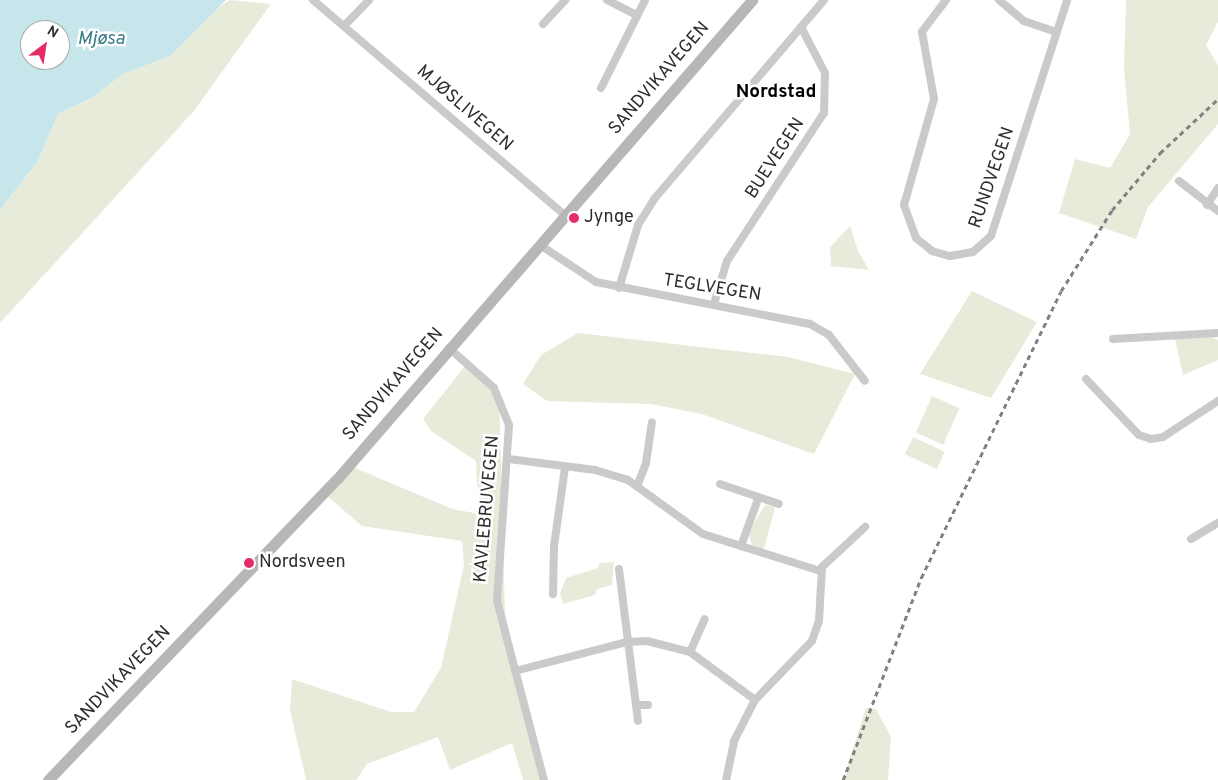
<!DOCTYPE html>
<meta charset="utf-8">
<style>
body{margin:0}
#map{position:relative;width:1218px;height:780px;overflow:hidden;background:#fff;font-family:Overpass,sans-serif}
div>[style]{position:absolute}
.green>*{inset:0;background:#e7ebda;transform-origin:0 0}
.water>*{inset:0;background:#c6e6eb}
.street>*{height:8px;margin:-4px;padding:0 4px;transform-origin:4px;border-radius:4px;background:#cacaca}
.secondary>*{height:11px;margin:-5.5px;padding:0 5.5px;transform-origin:5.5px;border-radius:5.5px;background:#b7b7b7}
.rail>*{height:2.5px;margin-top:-1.25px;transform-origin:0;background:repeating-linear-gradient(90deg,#828282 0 5px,transparent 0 9px)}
.dots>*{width:14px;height:14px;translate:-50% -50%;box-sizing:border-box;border:2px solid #fff;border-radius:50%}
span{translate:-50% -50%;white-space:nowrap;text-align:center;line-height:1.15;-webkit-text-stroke:5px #fff;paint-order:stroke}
.street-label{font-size:18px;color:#2d2d2d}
.poi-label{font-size:18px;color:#2d2d2d}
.left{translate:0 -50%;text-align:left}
.water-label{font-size:19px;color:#397d89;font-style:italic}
.neighbourhood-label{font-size:19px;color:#000;font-weight:700}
.north{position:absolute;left:20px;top:20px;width:50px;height:50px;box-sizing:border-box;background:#fff;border:1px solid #ababab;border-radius:50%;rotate:31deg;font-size:14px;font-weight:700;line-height:20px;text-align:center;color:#2d2d2d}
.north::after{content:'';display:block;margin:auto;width:18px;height:22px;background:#e62c67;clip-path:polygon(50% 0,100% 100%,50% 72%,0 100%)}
</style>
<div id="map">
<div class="green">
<div style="clip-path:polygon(230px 0,271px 4px,193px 112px,0 323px,0 210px,38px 161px,58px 114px,93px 97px,123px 74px,170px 56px,204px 17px)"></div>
<div style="clip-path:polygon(1126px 0,1218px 0,1218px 22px,1206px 45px,1218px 65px,1218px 124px,1148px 207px,1136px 239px,1059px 213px,1075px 159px,1110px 168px,1130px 134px,1124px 67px)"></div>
<div style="clip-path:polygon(850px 226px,858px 251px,869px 270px,831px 266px,830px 247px)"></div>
<div style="clip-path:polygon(972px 291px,1037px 322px,991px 398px,920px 374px)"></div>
<div style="clip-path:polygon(578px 333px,788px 357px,855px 374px,814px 454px,702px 414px,651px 404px,547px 401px,523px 384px,541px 355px)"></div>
<div style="clip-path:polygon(1211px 337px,1218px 340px,1218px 360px,1183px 375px,1175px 339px)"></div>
<div style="clip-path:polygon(469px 361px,499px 393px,505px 613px,540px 780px,523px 780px,512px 743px,450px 770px,438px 737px,367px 764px,356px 780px,306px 780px,290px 710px,292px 679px,391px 712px,414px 712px,441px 668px,464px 565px,462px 541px,362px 526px,326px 495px,353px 467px,452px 509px,479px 514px,476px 461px,431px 431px,423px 419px)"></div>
<div style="left:932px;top:396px;width:30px;height:40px;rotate:24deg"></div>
<div style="left:913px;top:437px;width:35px;height:19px;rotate:25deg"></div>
<div style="clip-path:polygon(765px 505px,775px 507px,764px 549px,752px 545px,748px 533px)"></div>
<div style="clip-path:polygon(614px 562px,612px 585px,597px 589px,595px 595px,563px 604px,560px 593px,566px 578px,598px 568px,599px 563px)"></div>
<div style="clip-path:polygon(866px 708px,876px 709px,891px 737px,888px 780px,843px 780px)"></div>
</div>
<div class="water">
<div style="clip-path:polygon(evenodd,0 0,226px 0,170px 56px,123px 74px,93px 97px,58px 114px,38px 161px,0 210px,0 0,30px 30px,60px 30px,60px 60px,30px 60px,30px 30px)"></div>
</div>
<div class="street">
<div style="left:313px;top:0;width:331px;rotate:40.5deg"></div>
<div style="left:607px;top:0;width:34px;rotate:27deg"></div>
<div style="left:946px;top:0;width:40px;rotate:127deg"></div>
<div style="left:922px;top:32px;width:68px;rotate:79.8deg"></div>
<div style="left:934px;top:99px;width:110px;rotate:105.8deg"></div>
<div style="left:904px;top:205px;width:35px;rotate:70deg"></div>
<div style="left:916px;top:238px;width:21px;rotate:39deg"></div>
<div style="left:932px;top:251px;width:19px;rotate:16deg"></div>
<div style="left:950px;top:256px;width:23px;rotate:-10deg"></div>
<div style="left:973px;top:252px;width:24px;rotate:-42deg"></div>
<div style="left:991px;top:236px;width:248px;rotate:-72.1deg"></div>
<div style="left:999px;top:0;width:33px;rotate:40deg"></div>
<div style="left:1024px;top:21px;width:34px;rotate:19deg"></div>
<div style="left:543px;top:24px;width:33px;rotate:-47deg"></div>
<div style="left:344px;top:26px;width:36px;rotate:-46deg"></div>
<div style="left:601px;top:88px;width:98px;rotate:-63.4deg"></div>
<div style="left:1179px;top:181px;width:49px;rotate:37.6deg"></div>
<div style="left:1207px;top:205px;width:20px;rotate:-57deg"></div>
<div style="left:540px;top:245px;width:67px;rotate:33.5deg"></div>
<div style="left:596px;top:282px;width:218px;rotate:11.1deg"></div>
<div style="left:810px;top:324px;width:22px;rotate:30deg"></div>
<div style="left:829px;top:335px;width:58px;rotate:52deg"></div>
<div style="left:619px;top:288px;width:66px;rotate:-73.2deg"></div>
<div style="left:638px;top:225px;width:32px;rotate:-58deg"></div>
<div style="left:655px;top:198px;width:260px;rotate:-49.5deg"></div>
<div style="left:714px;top:304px;width:45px;rotate:-73.2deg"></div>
<div style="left:727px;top:261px;width:177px;rotate:-56.8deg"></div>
<div style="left:824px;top:113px;width:40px;rotate:-88.6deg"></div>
<div style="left:825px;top:73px;width:52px;rotate:-117.6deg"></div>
<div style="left:1113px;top:339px;width:105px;rotate:-3.3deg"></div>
<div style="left:449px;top:348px;width:60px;rotate:41.6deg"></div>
<div style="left:494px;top:388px;width:40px;rotate:68deg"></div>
<div style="left:509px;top:425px;width:176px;rotate:93.9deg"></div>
<div style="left:497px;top:601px;width:185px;rotate:75.3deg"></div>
<div style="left:1086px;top:379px;width:77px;rotate:46.6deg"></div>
<div style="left:1139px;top:435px;width:13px;rotate:18deg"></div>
<div style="left:1151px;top:439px;width:12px;rotate:-9deg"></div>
<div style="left:1163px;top:437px;width:66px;rotate:-33.2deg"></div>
<div style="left:509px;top:459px;width:87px;rotate:7.3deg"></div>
<div style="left:595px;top:470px;width:34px;rotate:17deg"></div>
<div style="left:628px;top:480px;width:92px;rotate:35.8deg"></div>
<div style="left:703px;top:534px;width:123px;rotate:17.5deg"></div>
<div style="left:638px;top:484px;width:22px;rotate:-69deg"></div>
<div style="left:646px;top:463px;width:41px;rotate:-81.7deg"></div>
<div style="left:720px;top:484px;width:62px;rotate:18.7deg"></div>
<div style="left:1191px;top:539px;width:31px;rotate:-31deg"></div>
<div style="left:741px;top:546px;width:50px;rotate:-70.1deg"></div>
<div style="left:619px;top:569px;width:153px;rotate:82.9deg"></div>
<div style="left:553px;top:594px;width:48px;rotate:-88.8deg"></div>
<div style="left:554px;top:546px;width:79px;rotate:-82deg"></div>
<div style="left:690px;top:652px;width:36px;rotate:-66deg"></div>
<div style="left:515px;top:671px;width:116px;rotate:-14.5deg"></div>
<div style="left:627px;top:642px;width:20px;rotate:-3deg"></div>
<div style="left:647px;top:641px;width:44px;rotate:14.3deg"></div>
<div style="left:690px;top:652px;width:81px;rotate:36.4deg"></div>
<div style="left:636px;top:705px;width:12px"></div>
<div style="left:726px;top:780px;width:40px;rotate:-78deg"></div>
<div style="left:734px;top:741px;width:46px;rotate:-62.9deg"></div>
<div style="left:755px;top:700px;width:82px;rotate:-46deg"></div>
<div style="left:812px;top:641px;width:21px;rotate:-71deg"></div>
<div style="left:819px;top:621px;width:54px;rotate:-86.8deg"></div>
<div style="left:822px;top:567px;width:59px;rotate:-42.9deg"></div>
</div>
<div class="secondary">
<div style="left:48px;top:780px;width:417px;rotate:-46.2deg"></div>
<div style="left:337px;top:479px;width:634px;rotate:-49.09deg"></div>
</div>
<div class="rail">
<div style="left:843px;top:780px;width:217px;rotate:-68.9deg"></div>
<div style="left:921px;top:578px;width:319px;rotate:-64deg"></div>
<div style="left:1061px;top:291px;width:96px;rotate:-57.8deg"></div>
<div style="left:1112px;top:210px;width:75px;rotate:-49.9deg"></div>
<div style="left:1160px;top:153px;width:79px;rotate:-43deg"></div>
</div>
<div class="dots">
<div style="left:574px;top:218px;background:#e62c67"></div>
<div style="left:249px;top:563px;background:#e62c67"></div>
</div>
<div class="street-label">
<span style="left:660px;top:79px;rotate:-49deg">SANDVIKAVEGEN</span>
<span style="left:464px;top:109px;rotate:41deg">MJØSLIVEGEN</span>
<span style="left:776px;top:159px;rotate:-57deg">BUEVEGEN</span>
<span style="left:993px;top:178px;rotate:-71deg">RUNDVEGEN</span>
<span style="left:712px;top:289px;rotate:9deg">TEGLVEGEN</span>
<span style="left:394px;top:385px;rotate:-49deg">SANDVIKAVEGEN</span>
<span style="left:488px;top:509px;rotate:-85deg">KAVLEBRUVEGEN</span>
<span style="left:119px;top:681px;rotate:-46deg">SANDVIKAVEGEN</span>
</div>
<div class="poi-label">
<span class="left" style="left:584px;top:218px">Jynge</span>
<span class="left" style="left:259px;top:563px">Nordsveen</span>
</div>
<div class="water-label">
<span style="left:101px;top:40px">Mjøsa</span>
</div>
<div class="neighbourhood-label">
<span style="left:776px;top:93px">Nordstad</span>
</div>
<div class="north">N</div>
</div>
